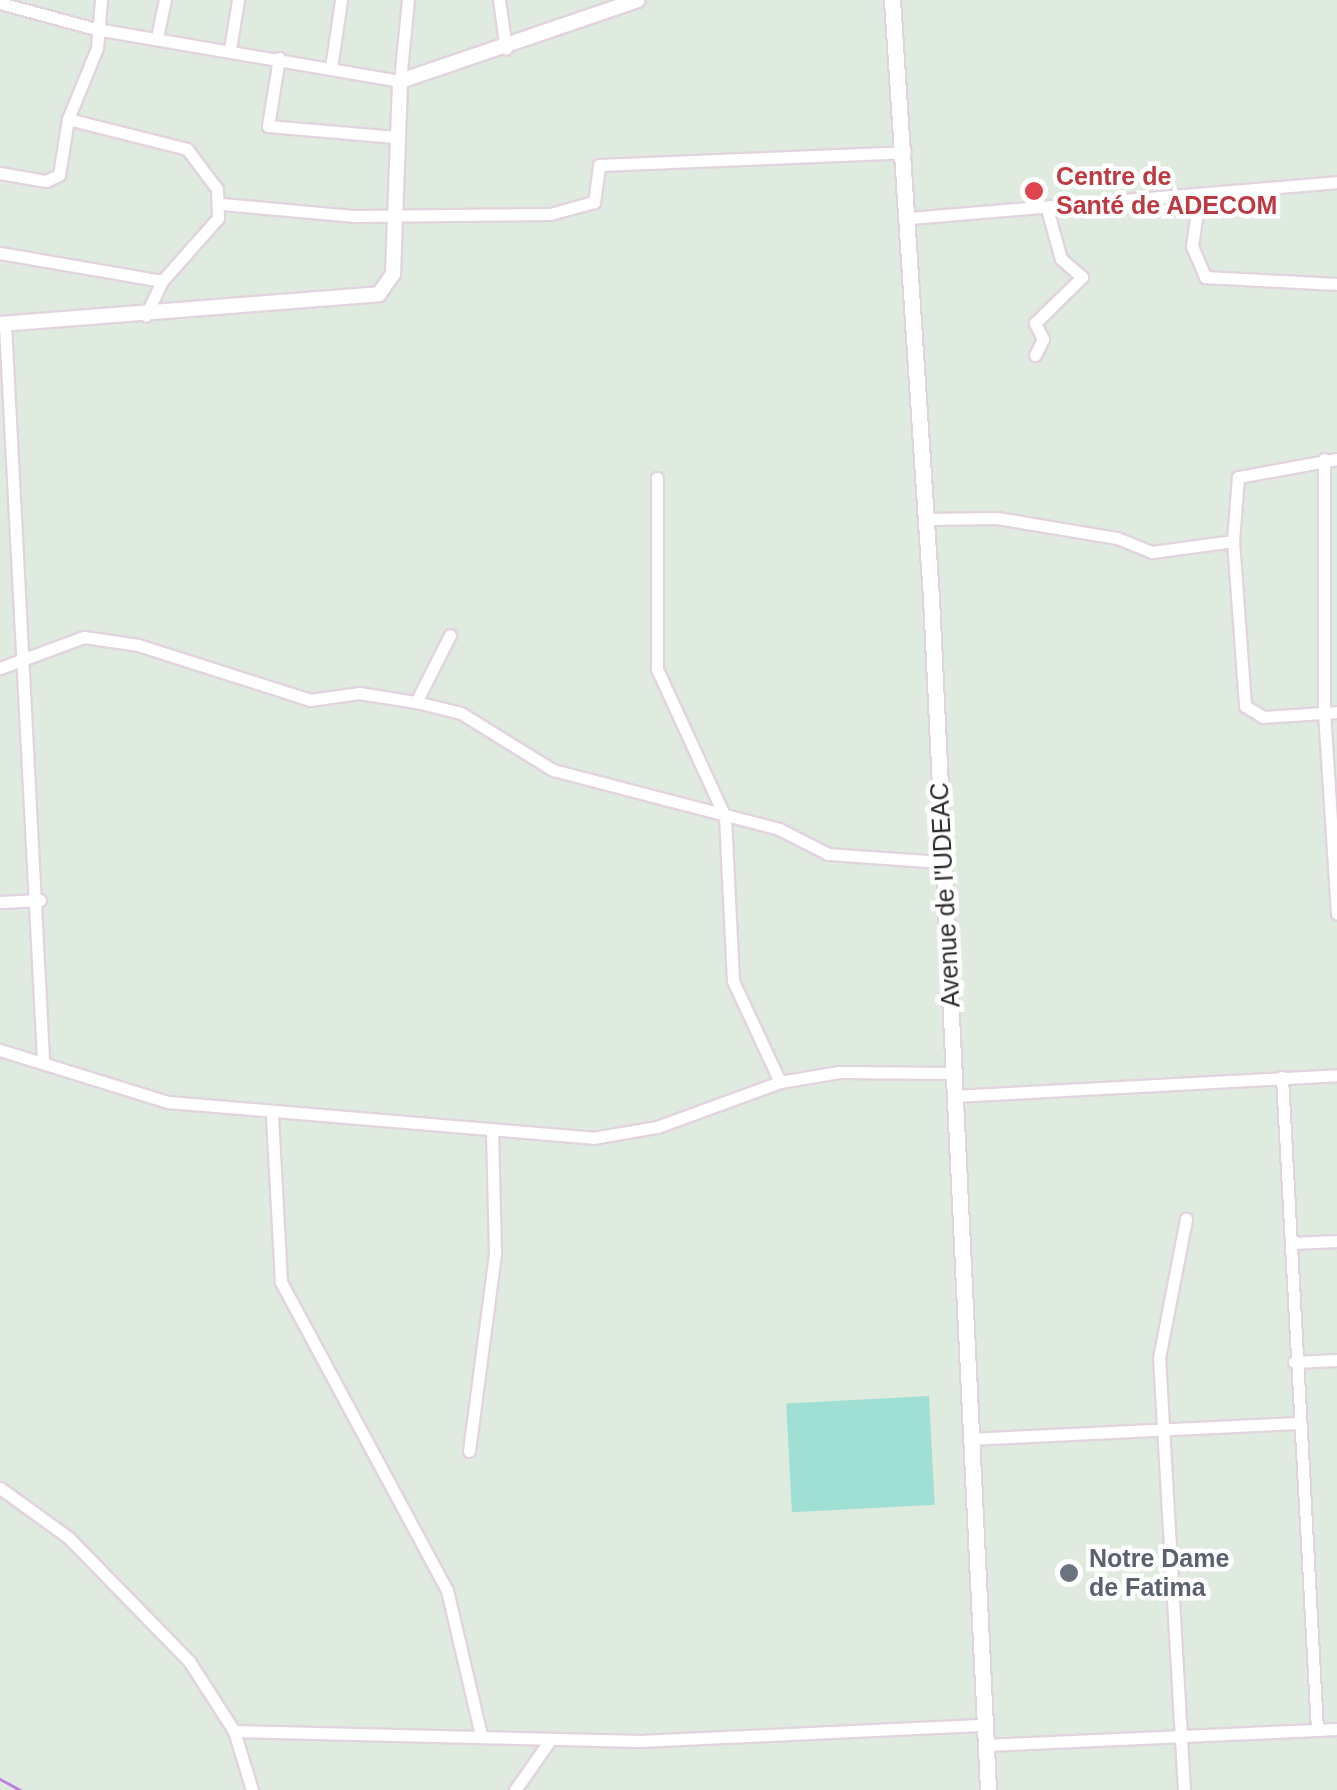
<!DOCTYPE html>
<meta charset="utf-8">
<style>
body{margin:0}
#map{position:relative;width:1337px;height:1790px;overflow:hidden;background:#e0ebdf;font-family:Arial,sans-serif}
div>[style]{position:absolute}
.pitch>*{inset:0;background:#a0e0d4;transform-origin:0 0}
.stream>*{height:2.5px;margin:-1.25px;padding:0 1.25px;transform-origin:1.25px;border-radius:1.25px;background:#bd7fe0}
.roads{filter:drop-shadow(2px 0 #e2d4df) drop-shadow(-2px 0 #e2d4df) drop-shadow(0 2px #e2d4df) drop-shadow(0 -2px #e2d4df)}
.minor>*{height:11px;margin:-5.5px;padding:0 5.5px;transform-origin:5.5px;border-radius:5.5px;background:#fff}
.tertiary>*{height:14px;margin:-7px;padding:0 7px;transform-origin:7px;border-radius:7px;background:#fff}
.secondary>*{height:15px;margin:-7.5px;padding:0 7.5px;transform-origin:7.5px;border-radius:7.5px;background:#fff}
.dots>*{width:28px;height:28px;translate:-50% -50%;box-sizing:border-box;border:5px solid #fff;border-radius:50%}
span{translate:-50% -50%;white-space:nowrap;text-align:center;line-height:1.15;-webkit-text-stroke:9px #fff;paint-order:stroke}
.health-label{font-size:25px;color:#be3a42;font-weight:700}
.left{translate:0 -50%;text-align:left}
.street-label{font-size:25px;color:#2b2b2b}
.worship-label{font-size:25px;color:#5b616d;font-weight:700}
</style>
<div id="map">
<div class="pitch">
<div style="left:929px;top:1396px;width:109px;height:143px;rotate:87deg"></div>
</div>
<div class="stream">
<div style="left:0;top:1779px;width:24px;rotate:28deg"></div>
</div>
<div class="roads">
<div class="minor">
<div style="left:499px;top:0;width:49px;rotate:81.9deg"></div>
<div style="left:0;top:3px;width:99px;rotate:15.2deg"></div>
<div style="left:96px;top:29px;width:308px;rotate:9.7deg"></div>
<div style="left:400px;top:81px;width:81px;rotate:-84.4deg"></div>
<div style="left:157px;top:37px;width:38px;rotate:-78deg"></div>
<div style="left:230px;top:49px;width:50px;rotate:-80.7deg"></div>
<div style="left:279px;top:58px;width:69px;rotate:99.2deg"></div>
<div style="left:268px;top:126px;width:128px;rotate:4.9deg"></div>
<div style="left:331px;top:68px;width:69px;rotate:-81.6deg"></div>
<div style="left:68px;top:119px;width:123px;rotate:14.1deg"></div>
<div style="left:187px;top:149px;width:50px;rotate:53.1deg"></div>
<div style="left:217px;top:189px;width:29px;rotate:88deg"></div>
<div style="left:218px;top:218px;width:84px;rotate:131.6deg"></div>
<div style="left:162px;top:281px;width:38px;rotate:115deg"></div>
<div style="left:0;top:173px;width:47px;rotate:9.9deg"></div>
<div style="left:46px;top:181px;width:14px;rotate:-25deg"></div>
<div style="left:59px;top:175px;width:57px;rotate:-80.9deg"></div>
<div style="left:68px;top:119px;width:77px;rotate:-67.8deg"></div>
<div style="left:97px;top:48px;width:48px;rotate:-85.2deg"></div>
<div style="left:1199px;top:197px;width:49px;rotate:98.1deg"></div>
<div style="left:1192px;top:246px;width:34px;rotate:67deg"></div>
<div style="left:1205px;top:277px;width:132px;rotate:3deg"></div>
<div style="left:222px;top:204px;width:134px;rotate:5.2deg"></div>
<div style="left:355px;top:216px;width:195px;rotate:-0.6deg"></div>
<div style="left:550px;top:214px;width:46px;rotate:-15.3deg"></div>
<div style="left:594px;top:202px;width:37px;rotate:-82deg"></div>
<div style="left:599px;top:165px;width:306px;rotate:-2.4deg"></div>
<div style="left:909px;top:218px;width:430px;rotate:-4.8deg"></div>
<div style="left:0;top:253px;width:164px;rotate:9.8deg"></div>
<div style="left:5px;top:324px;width:735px;rotate:87.04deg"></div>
<div style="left:1035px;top:355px;width:18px;rotate:-63deg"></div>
<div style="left:1043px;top:339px;width:18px;rotate:-117deg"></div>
<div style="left:1035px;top:323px;width:66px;rotate:-44.4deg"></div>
<div style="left:1082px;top:277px;width:28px;rotate:-139deg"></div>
<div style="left:1061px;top:259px;width:52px;rotate:-105.6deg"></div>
<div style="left:1324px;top:459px;width:253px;rotate:90deg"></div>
<div style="left:1324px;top:712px;width:202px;rotate:86.3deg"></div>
<div style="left:1337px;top:459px;width:101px;rotate:169.7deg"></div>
<div style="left:1238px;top:477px;width:64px;rotate:94.5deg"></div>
<div style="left:1233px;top:541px;width:165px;rotate:85.8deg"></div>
<div style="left:1245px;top:706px;width:21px;rotate:31deg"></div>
<div style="left:1263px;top:717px;width:74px;rotate:-3.9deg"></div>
<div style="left:657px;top:478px;width:191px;rotate:90deg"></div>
<div style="left:657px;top:669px;width:163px;rotate:65.3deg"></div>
<div style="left:725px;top:817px;width:164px;rotate:87.2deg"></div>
<div style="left:733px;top:981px;width:111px;rotate:65deg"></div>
<div style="left:926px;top:519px;width:71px;rotate:-0.8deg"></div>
<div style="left:997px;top:518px;width:122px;rotate:9.5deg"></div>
<div style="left:1117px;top:538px;width:38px;rotate:22deg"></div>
<div style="left:1152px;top:552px;width:82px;rotate:-7.7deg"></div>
<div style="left:0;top:668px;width:90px;rotate:-20.3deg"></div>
<div style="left:84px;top:637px;width:55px;rotate:8.4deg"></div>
<div style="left:138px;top:645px;width:181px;rotate:17.7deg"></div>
<div style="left:310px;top:700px;width:49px;rotate:-8.1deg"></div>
<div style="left:359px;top:693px;width:58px;rotate:9deg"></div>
<div style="left:416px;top:702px;width:46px;rotate:13.7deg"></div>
<div style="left:461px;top:713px;width:108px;rotate:31.8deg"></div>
<div style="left:553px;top:770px;width:234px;rotate:14.6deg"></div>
<div style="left:779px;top:829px;width:55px;rotate:27deg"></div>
<div style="left:828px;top:854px;width:115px;rotate:4deg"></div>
<div style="left:416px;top:702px;width:75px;rotate:-63.1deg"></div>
<div style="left:0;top:902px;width:40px;rotate:-2.9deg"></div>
<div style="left:0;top:1050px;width:176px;rotate:17.2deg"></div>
<div style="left:168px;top:1102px;width:427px;rotate:4.8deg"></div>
<div style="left:593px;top:1138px;width:65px;rotate:-9.8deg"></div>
<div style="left:657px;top:1127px;width:131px;rotate:-20.1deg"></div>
<div style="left:780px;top:1082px;width:60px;rotate:-9.6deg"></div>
<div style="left:839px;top:1072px;width:115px;rotate:0.5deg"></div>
<div style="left:1282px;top:1077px;width:654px;rotate:86.93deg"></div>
<div style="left:955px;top:1096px;width:383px;rotate:-3.1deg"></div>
<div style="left:272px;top:1116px;width:166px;rotate:86.9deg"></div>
<div style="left:281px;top:1282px;width:350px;rotate:61.7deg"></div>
<div style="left:447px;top:1590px;width:149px;rotate:76.8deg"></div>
<div style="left:1292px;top:1243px;width:45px;rotate:-2.5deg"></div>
<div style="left:1294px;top:1362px;width:43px;rotate:-2.7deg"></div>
<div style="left:969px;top:1439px;width:328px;rotate:-2.8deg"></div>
<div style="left:469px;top:1451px;width:200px;rotate:-82.5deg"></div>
<div style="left:495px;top:1253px;width:124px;rotate:-91.4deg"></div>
<div style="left:0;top:1488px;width:85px;rotate:35.9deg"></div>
<div style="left:69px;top:1538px;width:172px;rotate:45.7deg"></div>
<div style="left:189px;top:1661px;width:83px;rotate:57.3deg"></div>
<div style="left:234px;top:1731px;width:62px;rotate:73deg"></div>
<div style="left:234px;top:1731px;width:406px;rotate:1.4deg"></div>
<div style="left:640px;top:1741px;width:345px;rotate:-2.7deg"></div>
<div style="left:986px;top:1745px;width:351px;rotate:-2.6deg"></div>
<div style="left:515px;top:1790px;width:61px;rotate:-55deg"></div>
<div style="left:1184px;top:1790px;width:433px;rotate:-93.3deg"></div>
<div style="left:1159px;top:1358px;width:142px;rotate:-79deg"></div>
</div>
<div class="tertiary">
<div style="left:0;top:324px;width:380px;rotate:-4.5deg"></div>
<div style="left:379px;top:294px;width:24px;rotate:-55deg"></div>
<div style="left:393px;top:274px;width:193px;rotate:-87.9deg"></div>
<div style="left:400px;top:81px;width:251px;rotate:-18.8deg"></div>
</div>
<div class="secondary">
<div style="left:892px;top:0;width:599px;rotate:86.27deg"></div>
<div style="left:931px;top:598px;width:1193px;rotate:87.26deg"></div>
</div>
</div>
<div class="dots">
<div style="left:1034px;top:191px;background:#e0444e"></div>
<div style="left:1069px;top:1573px;background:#6b7280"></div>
</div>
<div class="health-label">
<span class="left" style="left:1056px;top:191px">Centre de<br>Santé de ADECOM</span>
</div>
<div class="street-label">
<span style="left:945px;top:895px;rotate:-93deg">Avenue de I'UDEAC</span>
</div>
<div class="worship-label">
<span class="left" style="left:1089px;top:1573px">Notre Dame<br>de Fatima</span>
</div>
</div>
